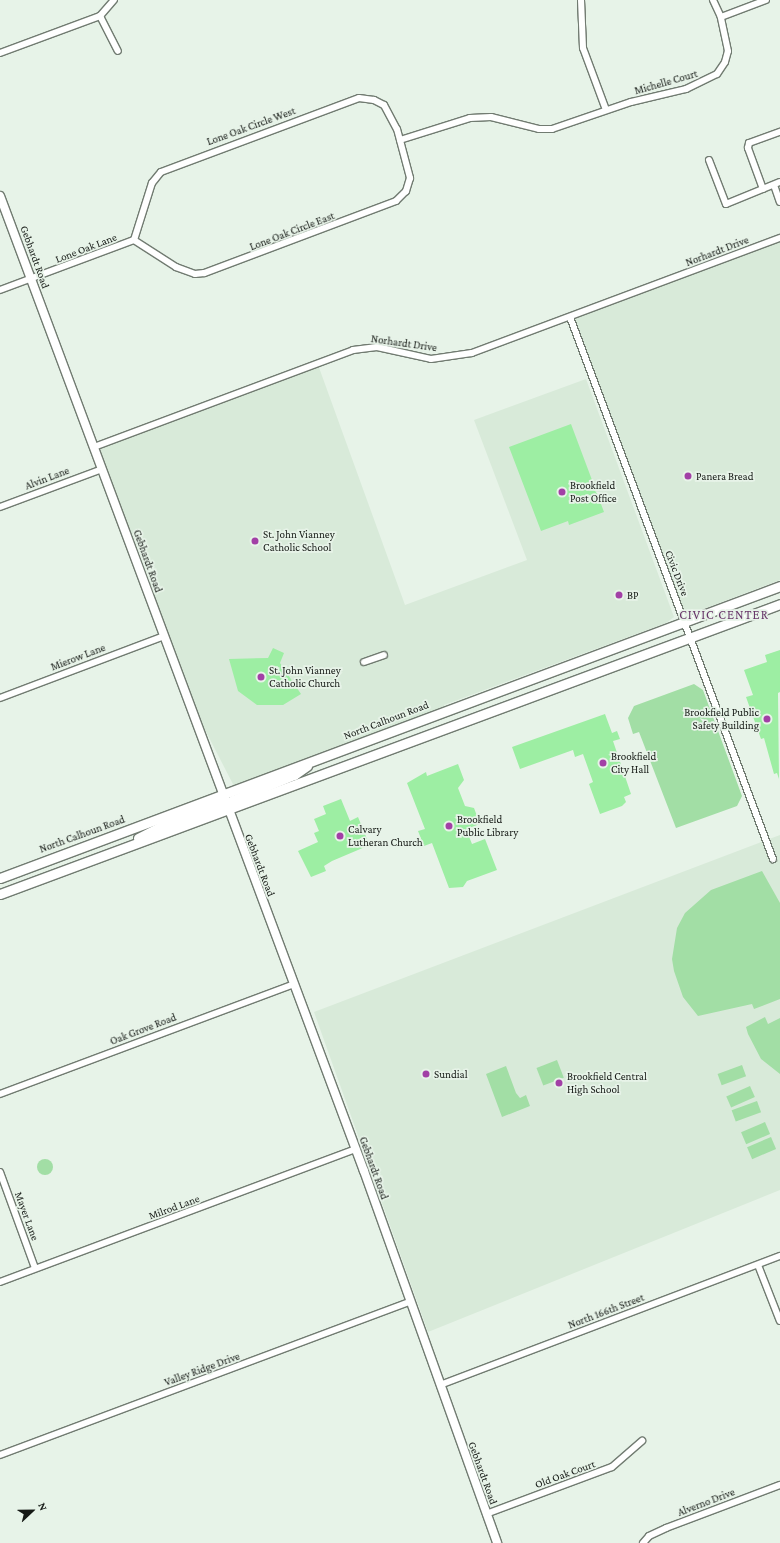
<!DOCTYPE html>
<style>
body{margin:0}
#map{position:relative;width:780px;height:1543px;overflow:hidden;background:#e7f3e8;font-family:"Crimson Pro",serif}
div>[style]{position:absolute}
.built>*{inset:0;background:#d8ead9}
.green>*{inset:0;background:#a2dea5;transform-origin:0 0}
.round{border-radius:50%}
.building>*{inset:0;background:#9deea3}
.roads{filter:drop-shadow(1px 0 #717b71) drop-shadow(-1px 0 #717b71) drop-shadow(0 1px #717b71) drop-shadow(0 -1px #717b71)}
.minor>*{height:6px;margin:-3px;padding:0 3px;transform-origin:3px;border-radius:3px;background:#fff}
.tertiary>*{height:8px;margin:-4px;padding:0 4px;transform-origin:4px;border-radius:4px;background:#fff}
.secondary>*{height:9px;margin:-4.5px;padding:0 4.5px;transform-origin:4.5px;border-radius:4.5px;background:#fff}
.dots>*{width:11px;height:11px;translate:-50% -50%;box-sizing:border-box;border:2px solid #e7f3e8;border-radius:50%}
span{translate:-50% -50%;white-space:nowrap;text-align:center;line-height:1.15;-webkit-text-stroke:3.5px #e7f3e8;paint-order:stroke}
.street-label{font-size:11px;color:#151915}
.poi-label{font-size:11px;color:#151915}
.left{translate:0 -50%;text-align:left}
.right{translate:-100% -50%;text-align:right}
.quarter-label{font-size:13px;color:#68376a;letter-spacing:1px}
.north{position:absolute;left:12px;top:1491px;width:40px;height:40px;-webkit-text-stroke:3px #e7f3e8;paint-order:stroke;rotate:68deg;font-size:11px;font-weight:700;line-height:16px;text-align:center;color:#151915}
.north::after{content:'';display:block;margin:auto;width:14px;height:18px;background:#151915;clip-path:polygon(50% 0,100% 100%,50% 72%,0 100%)}
</style>
<div id="map">
<div class="built">
<div style="clip-path:polygon(780px 238px,780px 580px,698px 611px,682px 612px,570px 317px)"></div>
<div style="clip-path:polygon(317px 362px,405px 605px,527px 560px,474px 420px,586px 379px,674px 617px,666px 623px,444px 705px,445px 711px,236px 790px,183px 687px,94px 447px)"></div>
<div style="clip-path:polygon(780px 835px,780px 1190px,428px 1332px,314px 1012px)"></div>
</div>
<div class="green">
<div style="clip-path:polygon(694px 684px,703px 690px,742px 796px,737px 806px,676px 828px,639px 732px,633px 734px,628px 718px,634px 706px)"></div>
<div style="clip-path:polygon(762px 871px,780px 903px,780px 999px,754px 1009px,752px 1004px,698px 1016px,683px 997px,674px 971px,672px 959px,677px 928px,685px 913px,711px 890px)"></div>
<div style="clip-path:polygon(765px 1017px,768px 1024px,780px 1018px,780px 1074px,761px 1059px,748px 1034px,746px 1027px)"></div>
<div style="left:557px;top:1060px;width:19px;height:22px;rotate:69deg"></div>
<div style="left:742px;top:1065px;width:12px;height:26px;rotate:70deg"></div>
<div style="clip-path:polygon(506px 1066px,516px 1093px,520px 1098px,526px 1095px,530px 1106px,502px 1117px,486px 1074px)"></div>
<div style="left:750px;top:1086px;width:12px;height:26px;rotate:66deg"></div>
<div style="left:757px;top:1101px;width:12px;height:27px;rotate:70deg"></div>
<div style="left:765px;top:1122px;width:13px;height:26px;rotate:67deg"></div>
<div style="left:771px;top:1137px;width:13px;height:26px;rotate:67deg"></div>
<div class="round" style="left:37px;top:1159px;width:16px;height:16px"></div>
</div>
<div class="building">
<div style="clip-path:polygon(571px 424px,604px 512px,569px 525px,568px 521px,541px 531px,509px 447px)"></div>
<div style="clip-path:polygon(273px 648px,284px 653px,280px 663px,301px 694px,283px 705px,257px 705px,238px 691px,229px 659px,268px 658px)"></div>
<div style="clip-path:polygon(780px 650px,780px 692px,778px 693px,779px 779px,777px 773px,774px 774px,764px 738px,761px 739px,746px 697px,753px 695px,744px 670px,767px 662px,765px 655px)"></div>
<div style="clip-path:polygon(605px 714px,612px 733px,617px 731px,620px 739px,613px 741px,631px 794px,624px 797px,626px 802px,622px 806px,600px 814px,589px 784px,593px 782px,583px 754px,575px 757px,573px 750px,520px 769px,512px 747px)"></div>
<div style="clip-path:polygon(458px 764px,464px 780px,458px 788px,465px 806px,474px 808px,480px 824px,466px 829px,472px 844px,485px 839px,497px 870px,467px 881px,463px 887px,449px 888px,432px 843px,424px 846px,418px 831px,425px 829px,407px 783px,426px 772px,427px 776px)"></div>
<div style="clip-path:polygon(341px 799px,350px 821px,358px 817px,367px 839px,363px 841px,365px 847px,332px 861px,324px 866px,326px 871px,311px 877px,298px 851px,318px 842px,314px 833px,319px 831px,314px 819px,326px 814px,323px 806px)"></div>
</div>
<div class="roads">
<div class="minor">
<div style="left:581px;top:0;width:48px;rotate:87.6deg"></div>
<div style="left:583px;top:48px;width:66px;rotate:69.6deg"></div>
<div style="left:713px;top:0;width:19px;rotate:65deg"></div>
<div style="left:721px;top:17px;width:48px;rotate:-20.7deg"></div>
<div style="left:100px;top:16px;width:39px;rotate:63deg"></div>
<div style="left:0;top:53px;width:107px;rotate:-20.3deg"></div>
<div style="left:100px;top:16px;width:21px;rotate:-49deg"></div>
<div style="left:359px;top:98px;width:15px;rotate:8deg"></div>
<div style="left:374px;top:100px;width:11px;rotate:27deg"></div>
<div style="left:384px;top:105px;width:27px;rotate:62deg"></div>
<div style="left:397px;top:129px;width:51px;rotate:75.1deg"></div>
<div style="left:410px;top:178px;width:14px;rotate:107deg"></div>
<div style="left:406px;top:191px;width:14px;rotate:135deg"></div>
<div style="left:396px;top:201px;width:205px;rotate:159.4deg"></div>
<div style="left:204px;top:273px;width:9px;rotate:174deg"></div>
<div style="left:195px;top:274px;width:20px;rotate:-160deg"></div>
<div style="left:176px;top:267px;width:50px;rotate:-147.3deg"></div>
<div style="left:134px;top:240px;width:60px;rotate:-72.5deg"></div>
<div style="left:152px;top:183px;width:14px;rotate:-51deg"></div>
<div style="left:161px;top:172px;width:211px;rotate:-20.5deg"></div>
<div style="left:400px;top:140px;width:73px;rotate:-17.4deg"></div>
<div style="left:470px;top:118px;width:21px;rotate:-3deg"></div>
<div style="left:491px;top:117px;width:49px;rotate:14deg"></div>
<div style="left:539px;top:129px;width:13px"></div>
<div style="left:552px;top:129px;width:83px;rotate:-18.9deg"></div>
<div style="left:631px;top:102px;width:57px;rotate:-13.3deg"></div>
<div style="left:686px;top:89px;width:34px;rotate:-26deg"></div>
<div style="left:717px;top:74px;width:14px;rotate:-56deg"></div>
<div style="left:725px;top:62px;width:11px;rotate:-75deg"></div>
<div style="left:728px;top:51px;width:35px;rotate:-102deg"></div>
<div style="left:709px;top:160px;width:47px;rotate:68.9deg"></div>
<div style="left:726px;top:204px;width:58px;rotate:-22.2deg"></div>
<div style="left:774px;top:185px;width:18px;rotate:71deg"></div>
<div style="left:763px;top:189px;width:44px;rotate:-110.1deg"></div>
<div style="left:748px;top:148px;width:5px;rotate:-79deg"></div>
<div style="left:749px;top:143px;width:33px;rotate:-20deg"></div>
<div style="left:0;top:290px;width:143px;rotate:-20.5deg"></div>
<div style="left:570px;top:317px;width:579px;rotate:69.47deg"></div>
<div style="left:94px;top:447px;width:277px;rotate:-20.5deg"></div>
<div style="left:353px;top:350px;width:24px;rotate:-7deg"></div>
<div style="left:377px;top:347px;width:55px;rotate:12.5deg"></div>
<div style="left:431px;top:359px;width:41px;rotate:-8.3deg"></div>
<div style="left:472px;top:353px;width:329px;rotate:-20.5deg"></div>
<div style="left:0;top:507px;width:109px;rotate:-20.4deg"></div>
<div style="left:364px;top:662px;width:21px;rotate:-19deg"></div>
<div style="left:0;top:698px;width:175px;rotate:-20.7deg"></div>
<div style="left:0;top:1094px;width:314px;rotate:-20.5deg"></div>
<div style="left:0;top:1172px;width:102px;rotate:70deg"></div>
<div style="left:758px;top:1265px;width:60px;rotate:68.6deg"></div>
<div style="left:0;top:1282px;width:379px;rotate:-20.5deg"></div>
<div style="left:440px;top:1385px;width:364px;rotate:-20.8deg"></div>
<div style="left:0;top:1455px;width:438px;rotate:-20.5deg"></div>
<div style="left:486px;top:1514px;width:134px;rotate:-20.5deg"></div>
<div style="left:612px;top:1467px;width:40px;rotate:-41deg"></div>
<div style="left:643px;top:1543px;width:9px;rotate:-49deg"></div>
<div style="left:649px;top:1536px;width:19px;rotate:-25deg"></div>
<div style="left:666px;top:1528px;width:122px;rotate:-20.7deg"></div>
</div>
<div class="tertiary">
<div style="left:0;top:196px;width:1041px;rotate:69.53deg"></div>
<div style="left:364px;top:1171px;width:395px;rotate:70.3deg"></div>
</div>
<div class="secondary">
<div style="left:227px;top:810px;width:7px;rotate:-82deg"></div>
<div style="left:228px;top:803px;width:6px;rotate:-31deg"></div>
<div style="left:233px;top:800px;width:66px;rotate:-22.3deg"></div>
<div style="left:294px;top:775px;width:16px;rotate:-35deg"></div>
<div style="left:138px;top:838px;width:27px;rotate:-27deg"></div>
<div style="left:162px;top:826px;width:62px;rotate:-20.8deg"></div>
<div style="left:220px;top:804px;width:9px;rotate:-77deg"></div>
<div style="left:0;top:878px;width:833px;rotate:-20.52deg"></div>
<div style="left:0;top:894px;width:832px;rotate:-20.39deg"></div>
</div>
</div>
<div class="dots">
<div style="left:688px;top:476px;background:#a240a6"></div>
<div style="left:562px;top:492px;background:#a240a6"></div>
<div style="left:255px;top:541px;background:#a240a6"></div>
<div style="left:619px;top:595px;background:#a240a6"></div>
<div style="left:261px;top:677px;background:#a240a6"></div>
<div style="left:767px;top:719px;background:#a240a6"></div>
<div style="left:603px;top:763px;background:#a240a6"></div>
<div style="left:449px;top:826px;background:#a240a6"></div>
<div style="left:340px;top:836px;background:#a240a6"></div>
<div style="left:426px;top:1074px;background:#a240a6"></div>
<div style="left:559px;top:1083px;background:#a240a6"></div>
</div>
<div class="street-label">
<span style="left:666px;top:82px;rotate:-16deg">Michelle Court</span>
<span style="left:251px;top:126px;rotate:-20deg">Lone Oak Circle West</span>
<span style="left:292px;top:231px;rotate:-21deg">Lone Oak Circle East</span>
<span style="left:86px;top:248px;rotate:-21deg">Lone Oak Lane</span>
<span style="left:717px;top:251px;rotate:-21deg">Norhardt Drive</span>
<span style="left:35px;top:257px;rotate:70deg">Gebhardt Road</span>
<span style="left:404px;top:343px;rotate:8deg">Norhardt Drive</span>
<span style="left:47px;top:478px;rotate:-21deg">Alvin Lane</span>
<span style="left:148px;top:561px;rotate:70deg">Gebhardt Road</span>
<span style="left:677px;top:573px;rotate:69deg">Civic Drive</span>
<span style="left:78px;top:657px;rotate:-21deg">Mierow Lane</span>
<span style="left:386px;top:720px;rotate:-21deg">North Calhoun Road</span>
<span style="left:82px;top:834px;rotate:-20deg">North Calhoun Road</span>
<span style="left:260px;top:865px;rotate:69deg">Gebhardt Road</span>
<span style="left:143px;top:1029px;rotate:-21deg">Oak Grove Road</span>
<span style="left:374px;top:1168px;rotate:70deg">Gebhardt Road</span>
<span style="left:174px;top:1207px;rotate:-20deg">Milrod Lane</span>
<span style="left:27px;top:1216px;rotate:70deg">Mayer Lane</span>
<span style="left:606px;top:1311px;rotate:-21deg">North 166th Street</span>
<span style="left:202px;top:1369px;rotate:-20deg">Valley Ridge Drive</span>
<span style="left:483px;top:1473px;rotate:70deg">Gebhardt Road</span>
<span style="left:565px;top:1474px;rotate:-20deg">Old Oak Court</span>
<span style="left:706px;top:1502px;rotate:-21deg">Alverno Drive</span>
</div>
<div class="poi-label">
<span class="left" style="left:696px;top:476px">Panera Bread</span>
<span class="left" style="left:570px;top:492px">Brookfield<br>Post Office</span>
<span class="left" style="left:263px;top:541px">St. John Vianney<br>Catholic School</span>
<span class="left" style="left:627px;top:595px">BP</span>
<span class="left" style="left:269px;top:677px">St. John Vianney<br>Catholic Church</span>
<span class="right" style="left:759px;top:719px">Brookfield Public<br>Safety Building</span>
<span class="left" style="left:611px;top:763px">Brookfield<br>City Hall</span>
<span class="left" style="left:457px;top:826px">Brookfield<br>Public Library</span>
<span class="left" style="left:348px;top:836px">Calvary<br>Lutheran Church</span>
<span class="left" style="left:434px;top:1074px">Sundial</span>
<span class="left" style="left:567px;top:1083px">Brookfield Central<br>High School</span>
</div>
<div class="quarter-label">
<span style="left:724px;top:615px">CIVIC CENTER</span>
</div>
<div class="north">N</div>
</div>
